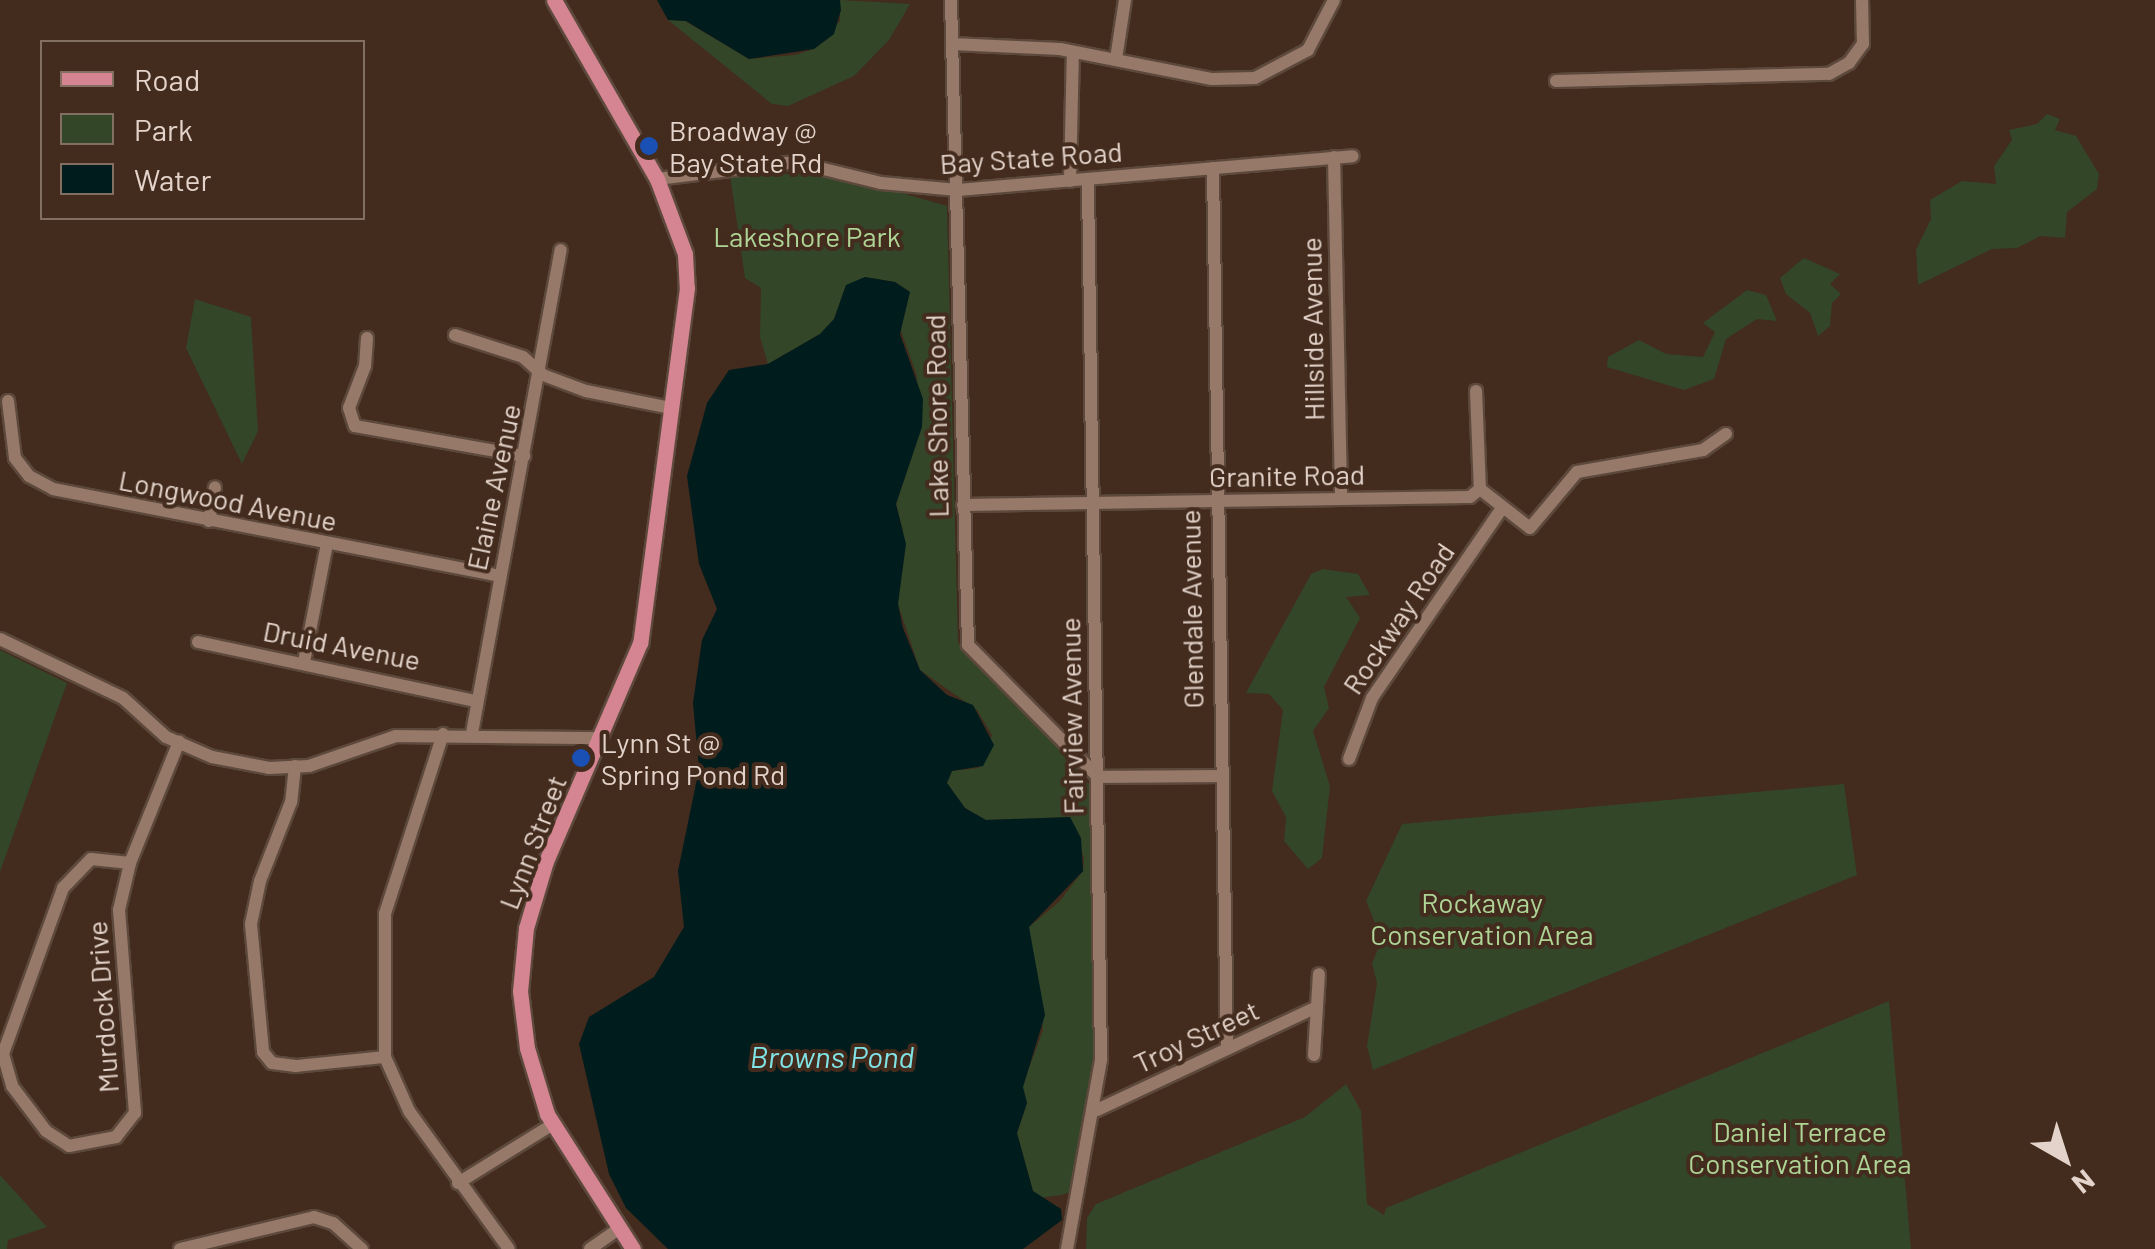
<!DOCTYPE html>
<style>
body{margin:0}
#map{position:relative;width:2155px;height:1249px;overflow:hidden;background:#432b1d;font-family:Barlow,sans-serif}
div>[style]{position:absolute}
.green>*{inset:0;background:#334628}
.water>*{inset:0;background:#001c1d}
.roads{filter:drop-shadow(2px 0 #5d493c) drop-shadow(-2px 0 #5d493c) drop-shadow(0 2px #5d493c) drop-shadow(0 -2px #5d493c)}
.minor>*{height:12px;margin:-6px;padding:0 6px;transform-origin:6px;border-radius:6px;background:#967969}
.major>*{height:15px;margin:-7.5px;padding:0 7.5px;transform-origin:7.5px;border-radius:7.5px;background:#d48591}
.dots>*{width:28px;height:28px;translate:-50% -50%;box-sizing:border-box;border:5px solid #432b1d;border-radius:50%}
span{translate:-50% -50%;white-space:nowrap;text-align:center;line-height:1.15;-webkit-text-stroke:8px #432b1d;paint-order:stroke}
.poi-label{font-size:28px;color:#e3d3ca}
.left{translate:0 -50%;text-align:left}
.street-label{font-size:28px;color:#e3d3ca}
.park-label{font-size:28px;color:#aed596}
.water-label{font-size:30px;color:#80e4e6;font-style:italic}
.legend{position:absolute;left:40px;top:40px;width:325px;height:180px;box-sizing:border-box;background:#432b1d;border:2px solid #836e62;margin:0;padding:12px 18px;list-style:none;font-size:30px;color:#e3d3ca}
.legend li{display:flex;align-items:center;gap:20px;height:50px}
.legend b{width:50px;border:2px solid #836e62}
.north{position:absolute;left:2015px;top:1109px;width:100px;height:100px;-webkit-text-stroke:8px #432b1d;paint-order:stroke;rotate:141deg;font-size:28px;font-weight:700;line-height:40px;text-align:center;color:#e3d3ca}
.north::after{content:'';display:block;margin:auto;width:35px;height:45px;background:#e3d3ca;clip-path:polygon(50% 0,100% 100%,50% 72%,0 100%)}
</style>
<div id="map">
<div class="green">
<div style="clip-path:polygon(840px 0,910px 4px,889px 40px,854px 76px,788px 106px,772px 104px,668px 20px,685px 21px,749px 59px,795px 55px,814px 49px,840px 21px)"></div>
<div style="clip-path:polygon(2047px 114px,2060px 119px,2055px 130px,2076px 136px,2099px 174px,2097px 189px,2067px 212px,2065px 238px,2040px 236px,2017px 248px,1992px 249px,1918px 285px,1916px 250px,1931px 219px,1930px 200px,1962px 181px,1996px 184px,1994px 166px,2012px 140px,2009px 130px,2037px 124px)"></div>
<div style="clip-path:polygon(832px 173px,947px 206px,958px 643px,1059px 743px,1093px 790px,1095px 1044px,1088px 1115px,1070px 1192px,1061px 1195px,1039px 1198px,1033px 1191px,1017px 1133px,1027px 1103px,1022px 1087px,1043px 1030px,1029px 927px,1059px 902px,1083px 871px,1084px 858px,1070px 817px,986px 820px,965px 808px,947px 783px,952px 771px,979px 768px,992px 735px,977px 710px,920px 670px,898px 604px,903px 531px,896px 504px,913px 453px,917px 376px,899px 325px,910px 292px,895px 282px,865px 277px,845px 288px,834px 319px,820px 334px,768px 364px,760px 337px,761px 288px,745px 278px,730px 175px)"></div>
<div style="clip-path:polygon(1804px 258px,1840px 274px,1830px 284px,1841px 294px,1832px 303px,1830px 326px,1818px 336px,1810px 313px,1786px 294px,1780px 278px)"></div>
<div style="clip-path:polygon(1747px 290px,1766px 295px,1777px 321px,1757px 319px,1726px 339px,1714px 379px,1684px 390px,1607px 367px,1608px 357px,1639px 340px,1666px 354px,1703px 357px,1715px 332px,1703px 323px)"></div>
<div style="clip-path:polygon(195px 299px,251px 317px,258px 431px,242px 464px,186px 348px)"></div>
<div style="clip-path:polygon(1323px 569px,1358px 574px,1370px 595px,1346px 597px,1360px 618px,1324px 687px,1329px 708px,1313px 731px,1330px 786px,1322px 858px,1308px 869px,1284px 841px,1286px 817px,1272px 791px,1283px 710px,1269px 694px,1246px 693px,1311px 574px)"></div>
<div style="clip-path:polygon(0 650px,67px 683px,0 872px)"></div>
<div style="clip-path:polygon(1844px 784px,1857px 875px,1373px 1070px,1367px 1046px,1377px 983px,1372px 963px,1382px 940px,1366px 901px,1402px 824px)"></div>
<div style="clip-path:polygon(1889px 1001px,1911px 1249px,1086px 1249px,1087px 1218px,1096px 1204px,1305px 1117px,1346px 1084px,1361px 1111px,1367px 1204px,1384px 1215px,1386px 1208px)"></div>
<div style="clip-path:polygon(0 1175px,47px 1227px,8px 1240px,7px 1249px,0 1249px)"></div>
</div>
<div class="water">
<div style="clip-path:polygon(657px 0,840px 0,841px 10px,834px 34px,814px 49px,749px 59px,686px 21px,668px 20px)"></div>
<div style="clip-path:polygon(865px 277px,895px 282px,910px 292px,900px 334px,923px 399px,922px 427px,896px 504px,906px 544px,898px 604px,903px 628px,920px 670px,947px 695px,973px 705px,994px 745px,983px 766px,952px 771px,947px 783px,965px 808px,986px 820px,1070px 817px,1081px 838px,1083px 871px,1029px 927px,1045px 1015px,1023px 1087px,1027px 1103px,1017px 1133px,1033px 1191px,1061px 1209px,1062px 1220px,1023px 1249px,668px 1249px,626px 1208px,609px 1174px,579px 1044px,589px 1017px,654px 977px,684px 927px,678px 871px,699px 769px,693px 703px,702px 640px,717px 609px,699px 564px,687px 476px,707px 403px,729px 370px,768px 364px,820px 334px,834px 319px,846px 285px)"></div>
</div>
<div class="roads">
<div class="minor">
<div style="left:951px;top:0;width:645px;rotate:88.49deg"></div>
<div style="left:968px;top:645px;width:185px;rotate:45.4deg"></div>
<div style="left:1098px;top:777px;width:120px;rotate:-0.5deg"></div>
<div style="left:952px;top:44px;width:108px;rotate:2.7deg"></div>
<div style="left:1060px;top:49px;width:155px;rotate:11.2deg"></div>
<div style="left:1212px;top:79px;width:43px;rotate:-1.3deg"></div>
<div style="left:1255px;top:78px;width:60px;rotate:-27.8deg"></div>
<div style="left:1308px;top:50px;width:56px;rotate:-62.5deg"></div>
<div style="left:1116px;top:59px;width:60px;rotate:-81.3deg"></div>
<div style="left:1556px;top:81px;width:273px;rotate:-1.5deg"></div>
<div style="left:1829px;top:74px;width:23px;rotate:-29deg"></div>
<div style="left:1849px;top:63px;width:24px;rotate:-54deg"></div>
<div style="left:1863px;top:44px;width:44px;rotate:-91.3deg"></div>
<div style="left:1334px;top:157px;width:342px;rotate:88.8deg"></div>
<div style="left:1213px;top:168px;width:881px;rotate:89.09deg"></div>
<div style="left:657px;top:179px;width:139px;rotate:-7deg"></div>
<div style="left:795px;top:162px;width:89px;rotate:13.7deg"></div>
<div style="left:881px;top:183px;width:77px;rotate:5.2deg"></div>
<div style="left:958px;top:190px;width:396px;rotate:-4.9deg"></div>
<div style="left:1070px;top:181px;width:129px;rotate:-88.7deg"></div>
<div style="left:455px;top:335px;width:71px;rotate:17.9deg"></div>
<div style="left:523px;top:357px;width:27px;rotate:42deg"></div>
<div style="left:543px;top:375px;width:46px;rotate:20.4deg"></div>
<div style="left:586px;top:391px;width:87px;rotate:11.3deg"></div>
<div style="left:367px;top:338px;width:28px;rotate:94deg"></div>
<div style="left:365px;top:366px;width:45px;rotate:110.9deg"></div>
<div style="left:349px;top:408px;width:19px;rotate:72deg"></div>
<div style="left:355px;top:426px;width:172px;rotate:10.1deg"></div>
<div style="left:1476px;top:391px;width:98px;rotate:87.7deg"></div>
<div style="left:8px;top:401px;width:57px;rotate:83deg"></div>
<div style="left:15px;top:458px;width:23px;rotate:52deg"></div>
<div style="left:29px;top:476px;width:27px;rotate:28deg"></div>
<div style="left:53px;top:489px;width:455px;rotate:11deg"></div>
<div style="left:963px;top:505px;width:507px;rotate:-0.9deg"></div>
<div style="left:1470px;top:497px;width:13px;rotate:-39deg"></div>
<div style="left:1480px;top:489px;width:63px;rotate:38deg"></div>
<div style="left:1530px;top:528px;width:73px;rotate:-50deg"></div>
<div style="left:1577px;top:472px;width:128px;rotate:-9.9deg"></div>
<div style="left:1703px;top:450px;width:28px;rotate:-35deg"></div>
<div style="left:209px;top:521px;width:34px;rotate:-80deg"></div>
<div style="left:0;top:639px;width:136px;rotate:25.6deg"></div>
<div style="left:123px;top:698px;width:58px;rotate:42.2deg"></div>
<div style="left:166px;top:737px;width:50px;rotate:23.5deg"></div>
<div style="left:212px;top:757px;width:58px;rotate:10.9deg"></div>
<div style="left:269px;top:768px;width:40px;rotate:-2.9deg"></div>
<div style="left:309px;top:766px;width:92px;rotate:-19deg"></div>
<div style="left:396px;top:736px;width:206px;rotate:0.6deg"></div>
<div style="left:198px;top:642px;width:284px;rotate:12deg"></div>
<div style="left:304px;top:662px;width:120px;rotate:-79deg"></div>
<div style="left:472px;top:733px;width:491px;rotate:-79.6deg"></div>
<div style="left:443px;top:734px;width:189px;rotate:107.9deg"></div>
<div style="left:385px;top:914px;width:143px;rotate:90deg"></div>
<div style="left:385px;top:1057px;width:59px;rotate:66deg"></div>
<div style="left:409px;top:1111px;width:170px;rotate:54.1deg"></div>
<div style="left:1349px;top:759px;width:65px;rotate:-69.3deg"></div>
<div style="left:1372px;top:698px;width:227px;rotate:-55.6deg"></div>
<div style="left:295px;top:766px;width:36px;rotate:96deg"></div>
<div style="left:291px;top:802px;width:85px;rotate:111.4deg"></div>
<div style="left:260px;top:881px;width:44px;rotate:101.8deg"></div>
<div style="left:251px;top:924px;width:129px;rotate:84.6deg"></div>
<div style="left:263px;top:1052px;width:14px;rotate:51deg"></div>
<div style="left:272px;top:1063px;width:24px;rotate:7deg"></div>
<div style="left:296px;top:1066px;width:89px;rotate:-5.8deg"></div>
<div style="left:130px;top:863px;width:39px;rotate:-174deg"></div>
<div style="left:91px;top:859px;width:40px;rotate:134deg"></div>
<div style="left:63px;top:888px;width:177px;rotate:109.9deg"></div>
<div style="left:3px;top:1054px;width:33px;rotate:74deg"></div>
<div style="left:12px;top:1086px;width:56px;rotate:52.9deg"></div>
<div style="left:46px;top:1131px;width:27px;rotate:33deg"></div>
<div style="left:69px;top:1146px;width:48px;rotate:-10.8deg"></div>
<div style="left:116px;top:1137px;width:31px;rotate:-52deg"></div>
<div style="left:135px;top:1113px;width:204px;rotate:-94.5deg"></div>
<div style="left:119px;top:910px;width:48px;rotate:-76.8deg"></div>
<div style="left:130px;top:863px;width:131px;rotate:-68deg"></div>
<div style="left:1314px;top:1055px;width:81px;rotate:-86.5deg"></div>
<div style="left:1097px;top:1110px;width:243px;rotate:-25.1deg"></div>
<div style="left:458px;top:1183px;width:112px;rotate:-31.8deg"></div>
<div style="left:180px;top:1249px;width:138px;rotate:-13.4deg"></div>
<div style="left:314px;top:1217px;width:20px;rotate:18deg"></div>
<div style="left:333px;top:1223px;width:39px;rotate:42deg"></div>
<div style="left:590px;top:1249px;width:35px;rotate:-35deg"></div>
<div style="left:1067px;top:1249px;width:192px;rotate:-79.8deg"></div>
<div style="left:1101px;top:1060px;width:881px;rotate:-90.85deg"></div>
</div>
<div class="major">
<div style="left:554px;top:0;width:207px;rotate:60.1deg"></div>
<div style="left:657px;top:179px;width:80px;rotate:69.5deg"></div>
<div style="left:685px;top:254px;width:34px;rotate:87deg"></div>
<div style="left:687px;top:288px;width:358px;rotate:97.5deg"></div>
<div style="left:640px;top:643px;width:237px;rotate:113.3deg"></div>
<div style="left:546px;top:861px;width:70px;rotate:106.6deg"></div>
<div style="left:526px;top:928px;width:63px;rotate:95.4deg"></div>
<div style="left:520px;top:991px;width:57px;rotate:83deg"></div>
<div style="left:527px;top:1048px;width:69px;rotate:73.1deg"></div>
<div style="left:547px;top:1114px;width:160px;rotate:57.5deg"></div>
</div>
</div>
<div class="dots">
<div style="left:649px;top:146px;background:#1a4fb4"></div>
<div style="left:581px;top:758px;background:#1a4fb4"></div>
</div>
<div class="poi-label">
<span class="left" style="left:669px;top:146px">Broadway @<br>Bay State Rd</span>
<span class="left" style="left:601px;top:758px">Lynn St @<br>Spring Pond Rd</span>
</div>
<div class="street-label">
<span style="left:1031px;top:157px;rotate:-4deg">Bay State Road</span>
<span style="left:1312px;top:329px;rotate:-91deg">Hillside Avenue</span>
<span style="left:936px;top:416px;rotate:-91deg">Lake Shore Road</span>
<span style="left:1287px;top:475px;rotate:-1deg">Granite Road</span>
<span style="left:493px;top:487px;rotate:-78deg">Elaine Avenue</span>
<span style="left:228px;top:500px;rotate:11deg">Longwood Avenue</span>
<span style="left:1191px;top:609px;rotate:-91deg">Glendale Avenue</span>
<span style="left:1398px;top:618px;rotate:-56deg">Rockway Road</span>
<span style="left:342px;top:645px;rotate:11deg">Druid Avenue</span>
<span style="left:1071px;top:716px;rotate:-91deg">Fairview Avenue</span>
<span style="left:532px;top:842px;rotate:-69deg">Lynn Street</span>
<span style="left:102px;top:1007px;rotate:-94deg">Murdock Drive</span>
<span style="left:1196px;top:1036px;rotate:-25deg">Troy Street</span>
</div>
<div class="park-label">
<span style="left:807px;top:236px">Lakeshore Park</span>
<span style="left:1482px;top:918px">Rockaway<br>Conservation Area</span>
<span style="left:1800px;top:1147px">Daniel Terrace<br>Conservation Area</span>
</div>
<div class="water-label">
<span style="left:832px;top:1056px">Browns Pond</span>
</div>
<ul class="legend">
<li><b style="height:12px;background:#d48591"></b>Road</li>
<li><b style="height:28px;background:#334628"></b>Park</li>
<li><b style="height:28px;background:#001c1d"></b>Water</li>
</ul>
<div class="north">N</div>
</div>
